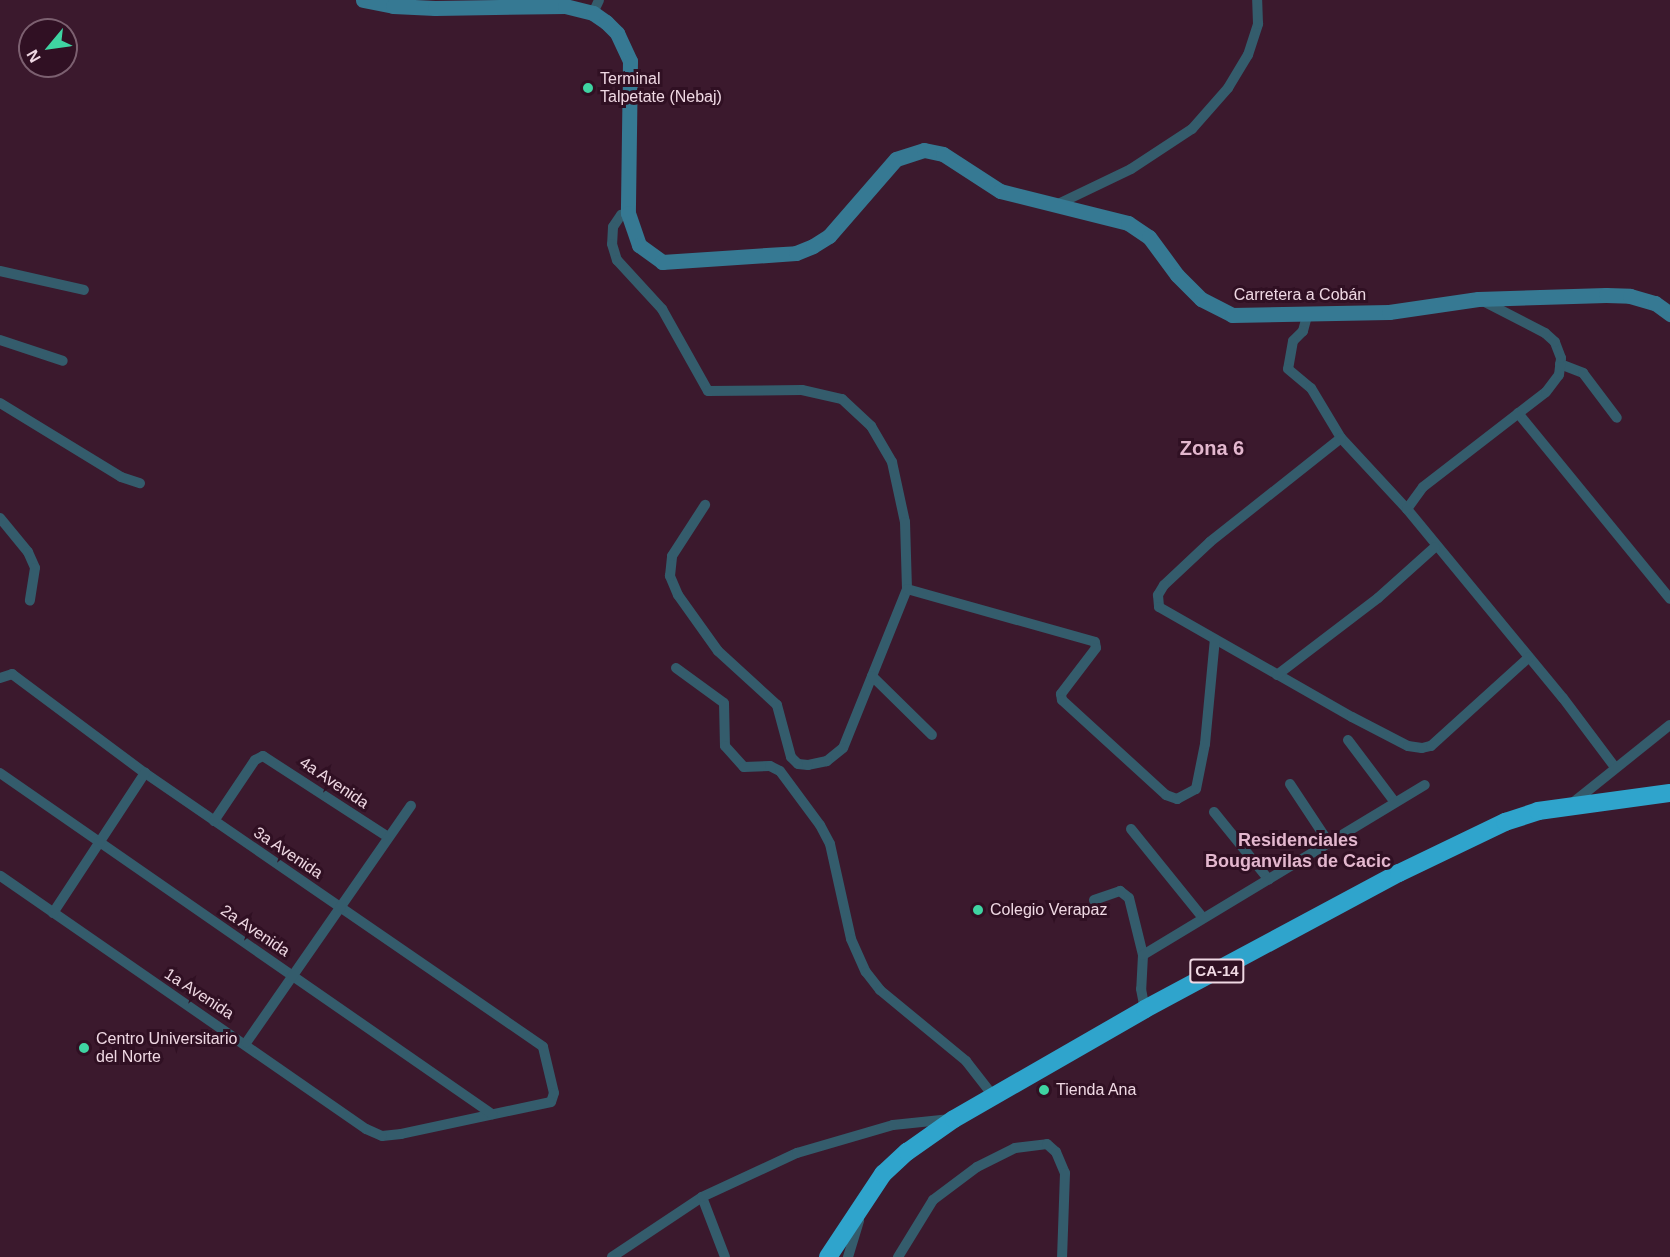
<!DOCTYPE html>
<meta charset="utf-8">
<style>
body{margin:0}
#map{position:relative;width:1670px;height:1257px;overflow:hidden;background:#3b192d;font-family:Arial,sans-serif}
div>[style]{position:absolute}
.street>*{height:10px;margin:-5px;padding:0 5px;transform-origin:5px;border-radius:5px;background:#345c6c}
.secondary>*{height:15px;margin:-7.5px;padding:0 7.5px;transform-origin:7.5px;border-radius:7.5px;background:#367993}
.highway>*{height:18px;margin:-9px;padding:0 9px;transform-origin:9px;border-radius:9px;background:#2fa4cc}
.dots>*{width:16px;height:16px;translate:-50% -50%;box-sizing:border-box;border:3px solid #301023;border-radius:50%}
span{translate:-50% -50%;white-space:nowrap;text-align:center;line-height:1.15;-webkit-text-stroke:6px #301023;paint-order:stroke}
.shield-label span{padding:2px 4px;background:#301023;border:2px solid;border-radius:4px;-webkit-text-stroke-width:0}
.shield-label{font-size:15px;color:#efd8e3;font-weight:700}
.poi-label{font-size:16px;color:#efd8e3}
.left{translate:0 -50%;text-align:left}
.street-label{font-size:16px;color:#efd8e3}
.neighbourhood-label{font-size:18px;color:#e3b7ce;font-weight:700}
.quarter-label{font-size:20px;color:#e3b7ce;font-weight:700}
.north{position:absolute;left:18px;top:18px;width:60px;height:60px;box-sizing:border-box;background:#301023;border:2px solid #7c6070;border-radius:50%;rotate:241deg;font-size:16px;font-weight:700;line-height:24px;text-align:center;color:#efd8e3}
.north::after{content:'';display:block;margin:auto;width:21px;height:27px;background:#3fd4a2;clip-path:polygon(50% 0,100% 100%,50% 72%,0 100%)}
</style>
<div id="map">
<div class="street">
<div style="left:593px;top:13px;width:14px;rotate:-65deg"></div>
<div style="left:1054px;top:206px;width:85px;rotate:-25.7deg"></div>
<div style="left:1131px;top:169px;width:73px;rotate:-33.3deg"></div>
<div style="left:1192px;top:129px;width:55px;rotate:-48.7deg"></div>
<div style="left:1228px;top:88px;width:39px;rotate:-59deg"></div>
<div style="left:1248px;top:55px;width:33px;rotate:-72deg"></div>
<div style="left:1258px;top:24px;width:24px;rotate:-92deg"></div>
<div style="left:628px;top:213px;width:7px;rotate:164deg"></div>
<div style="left:621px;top:215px;width:14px;rotate:124deg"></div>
<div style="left:613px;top:227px;width:17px;rotate:93deg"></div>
<div style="left:612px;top:244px;width:17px;rotate:73deg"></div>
<div style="left:617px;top:260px;width:67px;rotate:47.4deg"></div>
<div style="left:662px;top:309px;width:94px;rotate:60.7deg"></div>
<div style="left:708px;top:391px;width:94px;rotate:-0.6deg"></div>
<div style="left:802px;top:390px;width:41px;rotate:12.7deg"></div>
<div style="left:842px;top:399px;width:40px;rotate:43deg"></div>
<div style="left:871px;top:426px;width:42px;rotate:59.7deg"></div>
<div style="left:892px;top:462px;width:61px;rotate:77.8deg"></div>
<div style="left:905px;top:522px;width:67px;rotate:88.3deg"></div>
<div style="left:907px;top:589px;width:171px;rotate:111.9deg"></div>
<div style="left:843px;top:748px;width:21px;rotate:141deg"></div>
<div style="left:827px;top:761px;width:19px;rotate:168deg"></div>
<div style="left:808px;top:765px;width:10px;rotate:-174deg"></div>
<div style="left:798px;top:764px;width:10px;rotate:-135deg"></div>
<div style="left:791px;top:757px;width:54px;rotate:-105.1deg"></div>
<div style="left:777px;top:705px;width:80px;rotate:-137.5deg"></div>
<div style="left:718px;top:651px;width:69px;rotate:-125.5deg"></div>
<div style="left:678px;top:595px;width:21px;rotate:-113deg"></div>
<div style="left:670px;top:576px;width:20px;rotate:-84deg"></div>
<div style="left:672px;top:556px;width:61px;rotate:-57.1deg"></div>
<div style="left:0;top:271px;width:86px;rotate:12.7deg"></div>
<div style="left:1307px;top:316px;width:16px;rotate:105deg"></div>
<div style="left:1303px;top:331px;width:14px;rotate:135deg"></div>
<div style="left:1293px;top:341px;width:28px;rotate:100deg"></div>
<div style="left:1288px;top:369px;width:30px;rotate:40deg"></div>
<div style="left:1311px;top:388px;width:58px;rotate:59deg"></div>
<div style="left:1341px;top:438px;width:97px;rotate:47.1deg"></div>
<div style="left:1407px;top:509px;width:245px;rotate:50.5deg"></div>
<div style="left:1563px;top:698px;width:85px;rotate:53.1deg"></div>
<div style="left:0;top:340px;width:66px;rotate:18.4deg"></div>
<div style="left:1560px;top:364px;width:25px;rotate:21deg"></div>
<div style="left:1583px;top:373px;width:56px;rotate:52.9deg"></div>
<div style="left:0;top:403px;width:142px;rotate:31.4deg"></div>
<div style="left:121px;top:477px;width:20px;rotate:18deg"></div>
<div style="left:1518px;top:413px;width:240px;rotate:50.7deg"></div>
<div style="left:1341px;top:438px;width:167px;rotate:141.6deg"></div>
<div style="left:1210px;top:542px;width:63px;rotate:136.9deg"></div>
<div style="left:1164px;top:585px;width:12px;rotate:121deg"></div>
<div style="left:1158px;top:595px;width:12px;rotate:85deg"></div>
<div style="left:1159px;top:607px;width:222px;rotate:29.7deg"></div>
<div style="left:1352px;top:717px;width:63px;rotate:27.4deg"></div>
<div style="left:1408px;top:746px;width:14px;rotate:8deg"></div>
<div style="left:1422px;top:748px;width:9px;rotate:-13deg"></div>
<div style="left:1431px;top:746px;width:132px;rotate:-42.2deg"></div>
<div style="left:1407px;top:509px;width:27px;rotate:-54deg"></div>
<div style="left:1423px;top:487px;width:155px;rotate:-37.7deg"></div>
<div style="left:1546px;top:392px;width:21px;rotate:-53deg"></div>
<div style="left:1559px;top:375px;width:17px;rotate:-83deg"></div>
<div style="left:1561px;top:358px;width:17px;rotate:-111deg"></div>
<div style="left:1555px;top:342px;width:13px;rotate:-138deg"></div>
<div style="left:1545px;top:333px;width:72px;rotate:-152.7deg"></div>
<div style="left:0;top:518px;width:44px;rotate:50.5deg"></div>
<div style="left:28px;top:552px;width:17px;rotate:66deg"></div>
<div style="left:35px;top:568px;width:33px;rotate:99deg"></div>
<div style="left:907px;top:589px;width:195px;rotate:15.7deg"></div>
<div style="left:1095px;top:642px;width:6px;rotate:81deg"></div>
<div style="left:1096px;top:648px;width:58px;rotate:127.3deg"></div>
<div style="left:1061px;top:694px;width:6px;rotate:81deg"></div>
<div style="left:1062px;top:700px;width:141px;rotate:42.4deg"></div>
<div style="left:1166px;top:795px;width:12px;rotate:20deg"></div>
<div style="left:1177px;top:799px;width:21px;rotate:-28deg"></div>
<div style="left:1196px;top:789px;width:46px;rotate:-78.7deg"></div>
<div style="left:1205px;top:744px;width:105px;rotate:-84.6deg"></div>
<div style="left:676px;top:668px;width:59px;rotate:36.1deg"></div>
<div style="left:724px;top:703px;width:43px;rotate:88.7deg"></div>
<div style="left:725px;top:746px;width:28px;rotate:48deg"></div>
<div style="left:744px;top:767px;width:26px;rotate:-2deg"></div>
<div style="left:770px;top:766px;width:11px;rotate:27deg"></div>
<div style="left:780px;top:771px;width:67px;rotate:53.5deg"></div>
<div style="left:820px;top:825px;width:21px;rotate:62deg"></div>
<div style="left:830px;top:844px;width:97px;rotate:77.5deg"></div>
<div style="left:851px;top:939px;width:36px;rotate:66deg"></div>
<div style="left:866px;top:972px;width:23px;rotate:52deg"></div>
<div style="left:880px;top:990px;width:112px;rotate:39.5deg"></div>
<div style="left:966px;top:1061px;width:46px;rotate:52.1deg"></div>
<div style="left:1277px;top:675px;width:127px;rotate:-37.3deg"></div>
<div style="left:1378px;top:598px;width:76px;rotate:-41.8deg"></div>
<div style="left:872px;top:676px;width:84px;rotate:44.5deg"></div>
<div style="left:0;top:678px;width:13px;rotate:-18deg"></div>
<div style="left:12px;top:674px;width:166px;rotate:36.7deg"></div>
<div style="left:145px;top:773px;width:483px;rotate:34.5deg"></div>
<div style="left:543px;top:1047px;width:47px;rotate:76.6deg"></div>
<div style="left:554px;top:1093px;width:9px;rotate:108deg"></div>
<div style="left:551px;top:1102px;width:153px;rotate:168deg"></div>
<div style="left:401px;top:1134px;width:19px;rotate:174deg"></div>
<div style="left:382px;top:1136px;width:17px;rotate:-156deg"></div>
<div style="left:366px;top:1129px;width:445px;rotate:-145.3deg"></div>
<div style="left:1348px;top:740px;width:76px;rotate:53deg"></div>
<div style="left:0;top:773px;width:599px;rotate:34.73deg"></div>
<div style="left:1290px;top:784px;width:71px;rotate:56.5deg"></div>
<div style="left:1570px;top:805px;width:128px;rotate:-38.7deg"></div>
<div style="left:1214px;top:812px;width:87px;rotate:51deg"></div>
<div style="left:214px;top:821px;width:73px;rotate:-56.1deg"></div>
<div style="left:255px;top:760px;width:9px;rotate:-27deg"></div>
<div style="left:263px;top:756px;width:149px;rotate:32.9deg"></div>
<div style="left:1131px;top:829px;width:114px;rotate:51deg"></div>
<div style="left:1094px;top:900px;width:28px;rotate:-19deg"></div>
<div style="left:1120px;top:891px;width:11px;rotate:38deg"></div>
<div style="left:1129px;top:898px;width:59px;rotate:76.2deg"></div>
<div style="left:1143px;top:955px;width:34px;rotate:93deg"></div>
<div style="left:1141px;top:989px;width:20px;rotate:79deg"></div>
<div style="left:53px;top:913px;width:168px;rotate:-56.7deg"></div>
<div style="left:1143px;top:955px;width:329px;rotate:-31.1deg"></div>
<div style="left:246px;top:1043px;width:289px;rotate:-55.2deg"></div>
<div style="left:702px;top:1197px;width:64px;rotate:69deg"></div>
<div style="left:612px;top:1257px;width:108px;rotate:-33.7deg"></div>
<div style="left:702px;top:1197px;width:105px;rotate:-24.9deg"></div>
<div style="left:797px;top:1153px;width:100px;rotate:-16.3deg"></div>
<div style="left:893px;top:1125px;width:58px;rotate:-5.9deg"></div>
<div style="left:848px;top:1257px;width:38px;rotate:-73deg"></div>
<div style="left:898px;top:1257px;width:67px;rotate:-58.4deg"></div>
<div style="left:933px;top:1200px;width:55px;rotate:-36.9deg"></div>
<div style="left:977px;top:1167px;width:42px;rotate:-26.6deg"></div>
<div style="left:1015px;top:1148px;width:32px;rotate:-7deg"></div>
<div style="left:1047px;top:1144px;width:12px;rotate:42deg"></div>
<div style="left:1056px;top:1152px;width:23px;rotate:67deg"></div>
<div style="left:1065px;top:1173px;width:84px;rotate:92deg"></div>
</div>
<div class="secondary">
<div style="left:363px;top:0;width:31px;rotate:11deg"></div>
<div style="left:393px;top:6px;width:42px;rotate:2.7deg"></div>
<div style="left:435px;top:8px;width:130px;rotate:-0.9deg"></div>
<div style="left:565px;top:6px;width:29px;rotate:14deg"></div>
<div style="left:593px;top:13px;width:16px;rotate:35deg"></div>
<div style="left:606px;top:22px;width:16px;rotate:45deg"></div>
<div style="left:617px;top:33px;width:31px;rotate:65deg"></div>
<div style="left:630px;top:61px;width:152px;rotate:90.8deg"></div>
<div style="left:628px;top:213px;width:34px;rotate:71deg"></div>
<div style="left:639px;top:245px;width:29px;rotate:36deg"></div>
<div style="left:662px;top:262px;width:134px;rotate:-3.8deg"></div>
<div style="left:796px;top:253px;width:18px;rotate:-22deg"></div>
<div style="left:813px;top:246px;width:19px;rotate:-32deg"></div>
<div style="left:829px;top:236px;width:102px;rotate:-49deg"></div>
<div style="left:896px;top:159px;width:29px;rotate:-18deg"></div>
<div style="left:924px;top:150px;width:19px;rotate:12deg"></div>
<div style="left:943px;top:154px;width:68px;rotate:33deg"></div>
<div style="left:1000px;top:191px;width:132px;rotate:14deg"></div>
<div style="left:1128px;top:223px;width:25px;rotate:34deg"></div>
<div style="left:1149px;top:237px;width:47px;rotate:53.6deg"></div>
<div style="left:1177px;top:275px;width:34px;rotate:45deg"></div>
<div style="left:1201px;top:299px;width:35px;rotate:27deg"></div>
<div style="left:1232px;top:315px;width:157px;rotate:-1.1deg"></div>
<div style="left:1389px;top:312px;width:90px;rotate:-8.3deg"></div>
<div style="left:1478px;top:299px;width:128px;rotate:-1.8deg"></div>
<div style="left:1606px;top:295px;width:24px;rotate:2deg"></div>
<div style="left:1630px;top:296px;width:26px;rotate:16deg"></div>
<div style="left:1655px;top:303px;width:19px;rotate:36deg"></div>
</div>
<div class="highway">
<div style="left:828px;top:1257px;width:100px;rotate:-56.5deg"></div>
<div style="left:883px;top:1174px;width:33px;rotate:-43deg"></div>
<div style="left:907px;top:1152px;width:57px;rotate:-35.1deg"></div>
<div style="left:954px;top:1119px;width:220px;rotate:-29.9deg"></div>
<div style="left:1145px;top:1009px;width:288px;rotate:-28.2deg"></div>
<div style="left:1399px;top:873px;width:118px;rotate:-25.7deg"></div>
<div style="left:1505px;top:822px;width:35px;rotate:-18deg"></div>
<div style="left:1538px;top:811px;width:133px;rotate:-7.8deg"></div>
</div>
<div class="dots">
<div style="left:588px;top:88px;background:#3fd4a2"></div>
<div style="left:978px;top:910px;background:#3fd4a2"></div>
<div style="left:84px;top:1048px;background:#3fd4a2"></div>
<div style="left:1044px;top:1090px;background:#3fd4a2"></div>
</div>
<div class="shield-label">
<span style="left:1217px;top:971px">CA-14</span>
</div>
<div class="poi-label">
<span class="left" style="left:600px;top:88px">Terminal<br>Talpetate (Nebaj)</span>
<span class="left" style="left:990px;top:910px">Colegio Verapaz</span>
<span class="left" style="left:96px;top:1048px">Centro Universitario<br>del Norte</span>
<span class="left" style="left:1056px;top:1090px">Tienda Ana</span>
</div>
<div class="street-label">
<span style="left:1300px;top:295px">Carretera a Cobán</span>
<span style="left:334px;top:783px;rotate:34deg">4a Avenida</span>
<span style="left:288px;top:853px;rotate:34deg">3a Avenida</span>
<span style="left:255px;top:931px;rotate:34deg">2a Avenida</span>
<span style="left:199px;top:994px;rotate:33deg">1a Avenida</span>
</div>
<div class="neighbourhood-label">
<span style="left:1298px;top:851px">Residenciales<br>Bouganvilas de Cacic</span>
</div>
<div class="quarter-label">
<span style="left:1212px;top:448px">Zona 6</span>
</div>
<div class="north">N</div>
</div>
